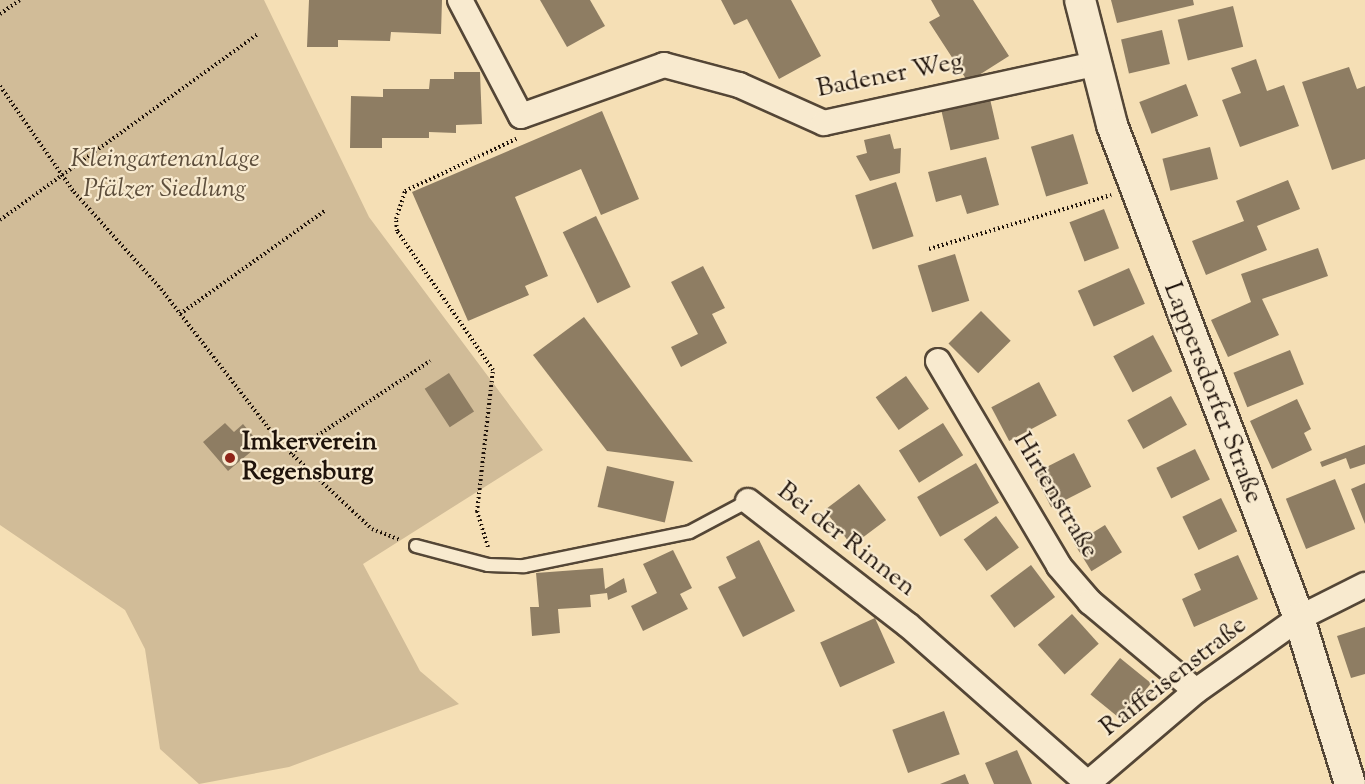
<!DOCTYPE html>
<meta charset="utf-8">
<style>
body{margin:0}
#map{position:relative;width:1365px;height:784px;overflow:hidden;background:#f5dfb5;font-family:"Sorts Mill Goudy",serif}
div>[style]{position:absolute}
.green>*{inset:0;background:#d1bc98}
.building>*{inset:0;background:#8e7d63;transform-origin:0 0}
.path>*{height:4px;margin-top:-2px;transform-origin:0;background:repeating-linear-gradient(90deg,#1f130b 0 1.5px,transparent 0 4.5px)}
.roads{filter:drop-shadow(2px 0 #544636) drop-shadow(-2px 0 #544636) drop-shadow(0 2px #544636) drop-shadow(0 -2px #544636)}
.service>*{height:12px;margin:-6px;padding:0 6px;transform-origin:6px;border-radius:6px;background:#f8eacf}
.minor>*{height:24px;margin:-12px;padding:0 12px;transform-origin:12px;border-radius:12px;background:#f8eacf}
.tertiary>*{height:30px;margin:-15px;padding:0 15px;transform-origin:15px;border-radius:15px;background:#f8eacf}
.dots>*{width:16px;height:16px;translate:-50% -50%;box-sizing:border-box;border:3px solid #f8eacf;border-radius:50%}
span{translate:-50% -50%;white-space:nowrap;text-align:center;line-height:1.15;-webkit-text-stroke:4.5px #f8eacf;paint-order:stroke}
.street-label{font-size:26px;color:#1f130b}
.park-label{font-size:26px;color:#5d4e3c;font-style:italic}
.poi-label{font-size:26px;color:#1f130b;font-weight:700}
.left{translate:0 -50%;text-align:left}
</style>
<div id="map">
<div class="green">
<div style="clip-path:polygon(0 0,264px 0,369px 217px,543px 450px,363px 564px,420px 671px,459px 704px,289px 767px,199px 784px,160px 749px,145px 649px,125px 610px,0 525px)"></div>
</div>
<div class="building">
<div style="clip-path:polygon(309px 0,442px 0,441px 34px,391px 32px,390px 41px,338px 40px,338px 47px,307px 47px)"></div>
<div style="clip-path:polygon(540px 0,590px 0,605px 26px,567px 47px)"></div>
<div style="clip-path:polygon(721px 0,791px 0,821px 56px,779px 79px,747px 19px,734px 25px)"></div>
<div style="clip-path:polygon(931px 0,973px 0,1009px 56px,968px 82px,929px 22px,940px 16px)"></div>
<div style="clip-path:polygon(1111px 0,1193px 0,1194px 5px,1117px 23px)"></div>
<div style="left:1233px;top:6px;width:42px;height:57px;rotate:76deg"></div>
<div style="left:1162px;top:30px;width:35px;height:42px;rotate:77deg"></div>
<div style="clip-path:polygon(1256px 59px,1267px 91px,1284px 85px,1299px 126px,1240px 147px,1222px 100px,1241px 93px,1231px 68px)"></div>
<div style="clip-path:polygon(1349px 67px,1357px 89px,1365px 86px,1365px 159px,1332px 170px,1302px 82px)"></div>
<div style="clip-path:polygon(454px 72px,480px 72px,482px 124px,456px 125px,456px 133px,429px 132px,429px 138px,382px 138px,382px 148px,350px 148px,351px 96px,383px 97px,383px 89px,429px 89px,430px 79px,454px 79px)"></div>
<div style="left:1186px;top:84px;width:34px;height:50px;rotate:69deg"></div>
<div style="left:990px;top:99px;width:41px;height:50px;rotate:77deg"></div>
<div style="clip-path:polygon(602px 111px,639px 199px,601px 215px,581px 169px,515px 197px,548px 276px,525px 286px,529px 295px,468px 321px,412px 192px)"></div>
<div style="clip-path:polygon(890px 134px,894px 149px,901px 148px,900px 173px,870px 181px,856px 156px,867px 153px,864px 140px)"></div>
<div style="left:1073px;top:134px;width:52px;height:44px;rotate:73deg"></div>
<div style="left:1210px;top:147px;width:33px;height:49px;rotate:76deg"></div>
<div style="clip-path:polygon(986px 157px,999px 205px,967px 214px,961px 195px,936px 202px,928px 172px)"></div>
<div style="clip-path:polygon(1288px 180px,1300px 209px,1257px 226px,1267px 250px,1206px 275px,1192px 241px,1244px 221px,1236px 201px)"></div>
<div style="left:896px;top:182px;width:57px;height:43px;rotate:72deg"></div>
<div style="left:1104px;top:209px;width:42px;height:37px;rotate:69deg"></div>
<div style="left:596px;top:216px;width:79px;height:37px;rotate:64deg"></div>
<div style="clip-path:polygon(1318px 248px,1328px 276px,1262px 299px,1279px 335px,1228px 357px,1211px 320px,1251px 302px,1241px 274px)"></div>
<div style="left:955px;top:254px;width:49px;height:39px;rotate:73deg"></div>
<div style="clip-path:polygon(703px 266px,725px 308px,712px 314px,727px 343px,681px 367px,671px 347px,698px 334px,671px 282px)"></div>
<div style="left:1129px;top:268px;width:39px;height:56px;rotate:66deg"></div>
<div style="left:981px;top:311px;width:42px;height:46px;rotate:45deg"></div>
<div style="clip-path:polygon(584px 317px,693px 462px,607px 451px,533px 355px)"></div>
<div style="left:1153px;top:335px;width:41px;height:45px;rotate:62deg"></div>
<div style="left:1290px;top:350px;width:37px;height:61px;rotate:68deg"></div>
<div style="left:449px;top:373px;width:46px;height:29px;rotate:57deg"></div>
<div style="left:906px;top:376px;width:40px;height:37px;rotate:55deg"></div>
<div style="left:1039px;top:382px;width:38px;height:54px;rotate:62deg"></div>
<div style="left:1171px;top:396px;width:33px;height:50px;rotate:61deg"></div>
<div style="clip-path:polygon(1297px 399px,1311px 429px,1304px 433px,1312px 450px,1272px 469px,1250px 421px)"></div>
<div style="clip-path:polygon(225px 423px,234px 432px,243px 424px,260px 444px,228px 471px,203px 442px)"></div>
<div style="left:943px;top:423px;width:38px;height:52px;rotate:58deg"></div>
<div style="clip-path:polygon(1365px 445px,1365px 464px,1350px 469px,1346px 458px,1322px 467px,1320px 462px)"></div>
<div style="left:1195px;top:449px;width:34px;height:43px;rotate:64deg"></div>
<div style="left:1074px;top:453px;width:38px;height:45px;rotate:63deg"></div>
<div style="left:976px;top:463px;width:46px;height:68px;rotate:60deg"></div>
<div style="left:607px;top:466px;width:69px;height:42px;rotate:13deg"></div>
<div style="left:1335px;top:479px;width:54px;height:53px;rotate:68deg"></div>
<div style="clip-path:polygon(1365px 483px,1365px 524px,1351px 489px)"></div>
<div style="left:859px;top:484px;width:45px;height:43px;rotate:53deg"></div>
<div style="left:1221px;top:498px;width:37px;height:43px;rotate:64deg"></div>
<div style="left:996px;top:516px;width:39px;height:40px;rotate:54deg"></div>
<div style="left:1105px;top:525px;width:32px;height:36px;rotate:58deg"></div>
<div style="clip-path:polygon(759px 540px,795px 611px,743px 637px,718px 587px,736px 578px,726px 557px)"></div>
<div style="clip-path:polygon(673px 550px,692px 588px,680px 594px,688px 609px,643px 631px,631px 606px,657px 593px,643px 564px)"></div>
<div style="clip-path:polygon(1238px 555px,1258px 599px,1194px 627px,1182px 599px,1201px 590px,1194px 574px)"></div>
<div style="left:1031px;top:565px;width:40px;height:51px;rotate:53deg"></div>
<div style="clip-path:polygon(603px 568px,605px 589px,624px 578px,627px 592px,608px 600px,607px 593px,590px 595px,591px 607px,558px 609px,560px 633px,532px 636px,530px 607px,539px 607px,536px 573px)"></div>
<div style="left:1072px;top:614px;width:40px;height:46px;rotate:48deg"></div>
<div style="left:875px;top:618px;width:49px;height:60px;rotate:66deg"></div>
<div style="clip-path:polygon(1365px 627px,1365px 674px,1351px 678px,1337px 636px)"></div>
<div style="left:1120px;top:658px;width:40px;height:47px;rotate:39deg"></div>
<div style="left:944px;top:711px;width:46px;height:55px;rotate:70deg"></div>
<div style="clip-path:polygon(1017px 750px,1032px 784px,994px 784px,985px 763px)"></div>
<div style="clip-path:polygon(965px 774px,969px 784px,940px 784px)"></div>
</div>
<div class="path">
<div style="left:0;top:14px;width:24px;rotate:-35deg"></div>
<div style="left:0;top:86px;width:129px;rotate:55.1deg"></div>
<div style="left:74px;top:192px;width:130px;rotate:48.1deg"></div>
<div style="left:161px;top:289px;width:195px;rotate:52.3deg"></div>
<div style="left:280px;top:443px;width:126px;rotate:43.1deg"></div>
<div style="left:372px;top:529px;width:31px;rotate:21deg"></div>
<div style="left:0;top:220px;width:318px;rotate:-35.8deg"></div>
<div style="left:929px;top:249px;width:190px;rotate:-16.5deg"></div>
<div style="left:180px;top:314px;width:179px;rotate:-35.5deg"></div>
<div style="left:291px;top:453px;width:167px;rotate:-33.5deg"></div>
<div style="left:488px;top:547px;width:37px;rotate:-107deg"></div>
<div style="left:477px;top:512px;width:143px;rotate:-83.6deg"></div>
<div style="left:493px;top:370px;width:169px;rotate:-124.6deg"></div>
<div style="left:397px;top:231px;width:12px;rotate:-95deg"></div>
<div style="left:396px;top:219px;width:29px;rotate:-72deg"></div>
<div style="left:405px;top:191px;width:123px;rotate:-25.1deg"></div>
</div>
<div class="roads">
<div class="service">
<div style="left:416px;top:546px;width:74px;rotate:14.8deg"></div>
<div style="left:488px;top:565px;width:36px;rotate:2deg"></div>
<div style="left:524px;top:566px;width:169px;rotate:-11.6deg"></div>
<div style="left:690px;top:532px;width:66px;rotate:-28.1deg"></div>
</div>
<div class="minor">
<div style="left:460px;top:0;width:131px;rotate:62.3deg"></div>
<div style="left:521px;top:116px;width:152px;rotate:-19.6deg"></div>
<div style="left:664px;top:65px;width:78px;rotate:14.9deg"></div>
<div style="left:739px;top:85px;width:93px;rotate:24.1deg"></div>
<div style="left:824px;top:123px;width:276px;rotate:-12.3deg"></div>
<div style="left:938px;top:361px;width:238px;rotate:59.4deg"></div>
<div style="left:1059px;top:566px;width:48px;rotate:49.3deg"></div>
<div style="left:1090px;top:602px;width:138px;rotate:40deg"></div>
<div style="left:748px;top:501px;width:202px;rotate:37.8deg"></div>
<div style="left:908px;top:625px;width:239px;rotate:41.4deg"></div>
<div style="left:1087px;top:784px;width:143px;rotate:-40.5deg"></div>
<div style="left:1196px;top:691px;width:126px;rotate:-35.3deg"></div>
<div style="left:1299px;top:618px;width:74px;rotate:-26.6deg"></div>
</div>
<div class="tertiary">
<div style="left:1080px;top:0;width:129px;rotate:75.6deg"></div>
<div style="left:1112px;top:125px;width:527px;rotate:69.23deg"></div>
<div style="left:1299px;top:618px;width:174px;rotate:72.9deg"></div>
</div>
</div>
<div class="dots">
<div style="left:230px;top:458px;background:#8f2418"></div>
</div>
<div class="street-label">
<span style="left:890px;top:76px;rotate:-11deg">Badener Weg</span>
<span style="left:1212px;top:393px;rotate:69deg">Lappersdorfer Straße</span>
<span style="left:1055px;top:496px;rotate:59deg">Hirtenstraße</span>
<span style="left:846px;top:540px;rotate:38deg">Bei der Rinnen</span>
<span style="left:1174px;top:677px;rotate:-38deg">Raiffeisenstraße</span>
</div>
<div class="park-label">
<span style="left:165px;top:175px">Kleingartenanlage<br>Pfälzer Siedlung</span>
</div>
<div class="poi-label">
<span class="left" style="left:242px;top:458px">Imkerverein<br>Regensburg</span>
</div>
</div>
